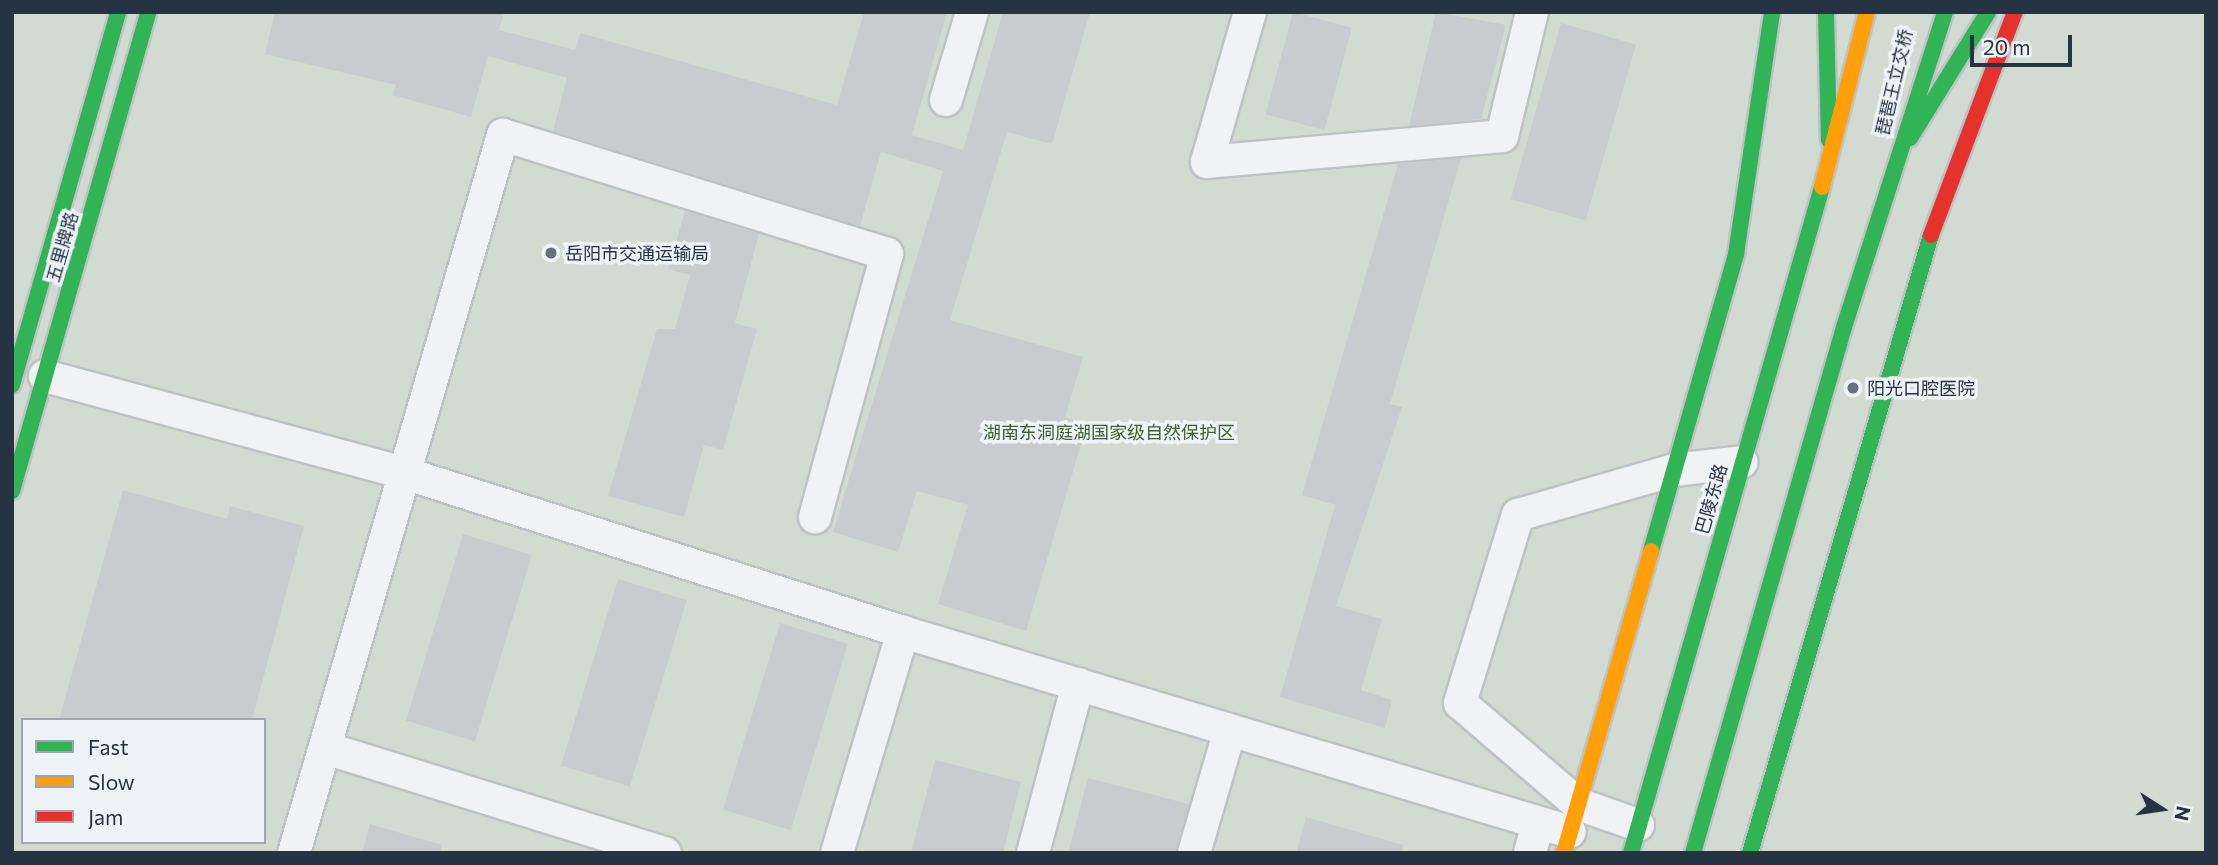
<!DOCTYPE html>
<meta charset="utf-8">
<style>
body{margin:0}
#map{position:relative;width:2218px;height:865px;overflow:hidden;background:#e1e4e6;font-family:Commissioner,"Noto Sans SC",sans-serif}
div>[style]{position:absolute}
.green>*{inset:0;background:#d2dbd1}
.building>*{inset:0;background:#c9cccf;transform-origin:0 0}
.roads{filter:drop-shadow(2px 0 #bfc2c4) drop-shadow(-2px 0 #bfc2c4) drop-shadow(0 2px #bfc2c4) drop-shadow(0 -2px #bfc2c4)}
.street>*{height:32px;margin:-16px;padding:0 16px;transform-origin:16px;border-radius:16px;background:#f0f2f3}
.fast>*{height:16px;margin:-8px;padding:0 8px;transform-origin:8px;border-radius:8px;background:#30b455}
.slow>*{height:16px;margin:-8px;padding:0 8px;transform-origin:8px;border-radius:8px;background:#ff9f0a}
.jam>*{height:16px;margin:-8px;padding:0 8px;transform-origin:8px;border-radius:8px;background:#e5322d}
.dots>*{width:19px;height:19px;translate:-50% -50%;box-sizing:border-box;border:4px solid #eef3f7;border-radius:50%}
span{translate:-50% -50%;white-space:nowrap;text-align:center;line-height:1.15;-webkit-text-stroke:7px #eef3f7;paint-order:stroke}
.street-label{font-size:18px;color:#263342}
.poi-label{font-size:18px;color:#263342}
.left{translate:0 -50%;text-align:left}
.park-label{font-size:18px;color:#3f5f32}
.frame{position:absolute;inset:0;border:14px solid #263342;pointer-events:none}
.legend{position:absolute;left:21px;top:718px;width:245px;height:126px;box-sizing:border-box;background:#eef3f7;border:2px solid #9ea6af;margin:0;padding:9px 12px;list-style:none;font-size:21px;color:#263342}
.legend li{display:flex;align-items:center;gap:14px;height:35px}
.legend b{width:35px;border:2px solid #9ea6af}
.north{position:absolute;left:2127px;top:774px;width:70px;height:70px;-webkit-text-stroke:5px #eef3f7;paint-order:stroke;rotate:102deg;font-size:19px;font-weight:700;line-height:28px;text-align:center;color:#263342}
.north::after{content:'';display:block;margin:auto;width:24px;height:32px;background:#263342;clip-path:polygon(50% 0,100% 100%,50% 72%,0 100%)}
.scale{position:absolute;left:1970px;top:35px;width:102px;height:32px;box-sizing:border-box;border:4px solid #263342;border-top:0;padding-left:9px;font-size:21px;line-height:24px;white-space:nowrap;color:#263342;-webkit-text-stroke:5px #eef3f7;paint-order:stroke}
</style>
<div id="map">
<div class="green">
<div style="clip-path:polygon(evenodd,12px 12px,2206px 12px,2206px 853px,12px 853px,12px 12px,23px 720px,264px 720px,264px 842px,23px 842px,23px 720px)"></div>
</div>
<div class="building">
<div style="clip-path:polygon(275px 12px,504px 12px,499px 30px,575px 50px,580px 33px,837px 105px,864px 12px,947px 12px,912px 135px,963px 150px,1003px 12px,1090px 12px,1052px 144px,1007px 132px,950px 320px,1083px 357px,1065px 417px,1087px 424px,1026px 631px,938px 604px,968px 505px,917px 491px,898px 552px,833px 532px,943px 171px,881px 152px,860px 226px,553px 131px,567px 78px,488px 56px,471px 117px,393px 95px,396px 85px,265px 54px)"></div>
<div style="left:1293px;top:12px;width:61px;height:106px;rotate:15deg"></div>
<div style="clip-path:polygon(1436px 12px,1506px 25px,1481px 119px,1409px 126px)"></div>
<div style="left:1561px;top:23px;width:78px;height:183px;rotate:16deg"></div>
<div style="clip-path:polygon(1461px 158px,1390px 404px,1402px 407px,1336px 606px,1382px 619px,1361px 690px,1392px 700px,1385px 728px,1280px 697px,1335px 505px,1302px 495px,1398px 164px)"></div>
<div style="clip-path:polygon(685px 211px,759px 234px,735px 323px,757px 329px,723px 450px,704px 445px,684px 517px,608px 496px,657px 329px,675px 329px,690px 275px,668px 269px)"></div>
<div style="clip-path:polygon(123px 490px,227px 519px,230px 506px,304px 526px,252px 720px,59px 720px)"></div>
<div style="left:463px;top:534px;width:72px;height:195px;rotate:17deg"></div>
<div style="left:618px;top:579px;width:72px;height:195px;rotate:17deg"></div>
<div style="left:780px;top:623px;width:71px;height:195px;rotate:17deg"></div>
<div style="clip-path:polygon(935px 760px,1021px 782px,1003px 853px,911px 853px)"></div>
<div style="clip-path:polygon(1088px 778px,1189px 804px,1176px 853px,1068px 853px)"></div>
<div style="clip-path:polygon(1306px 817px,1403px 845px,1402px 853px,1296px 853px)"></div>
<div style="clip-path:polygon(370px 824px,442px 845px,441px 853px,362px 853px)"></div>
</div>
<div class="roads">
<div class="street">
<div style="left:1250px;top:12px;width:156px;rotate:106deg"></div>
<div style="left:1207px;top:162px;width:296px;rotate:-5deg"></div>
<div style="left:1502px;top:136px;width:128px;rotate:-76.4deg"></div>
<div style="left:946px;top:100px;width:92px;rotate:-73.5deg"></div>
<div style="left:45px;top:376px;width:372px;rotate:15.1deg"></div>
<div style="left:404px;top:473px;width:524px;rotate:17.67deg"></div>
<div style="left:903px;top:632px;width:696px;rotate:16.69deg"></div>
<div style="left:325px;top:748px;width:356px;rotate:17.2deg"></div>
<div style="left:1638px;top:825px;width:64px;rotate:-160.7deg"></div>
<div style="left:1578px;top:804px;width:155px;rotate:-139.4deg"></div>
<div style="left:1460px;top:703px;width:197px;rotate:-72.9deg"></div>
<div style="left:1518px;top:515px;width:162px;rotate:-16.1deg"></div>
<div style="left:1674px;top:470px;width:68px;rotate:-6.7deg"></div>
<div style="left:294px;top:853px;width:748px;rotate:-73.77deg"></div>
<div style="left:503px;top:135px;width:402px;rotate:17.2deg"></div>
<div style="left:887px;top:254px;width:273px;rotate:105.3deg"></div>
<div style="left:837px;top:853px;width:231px;rotate:-73.4deg"></div>
<div style="left:1033px;top:853px;width:175px;rotate:-75.1deg"></div>
<div style="left:1194px;top:853px;width:128px;rotate:-73.7deg"></div>
<div style="left:1530px;top:853px;width:31px;rotate:-75deg"></div>
</div>
<div class="fast">
<div style="left:1826px;top:12px;width:128px;rotate:88.7deg"></div>
<div style="left:1910px;top:138px;width:148px;rotate:-58.2deg"></div>
<div style="left:12px;top:385px;width:388px;rotate:-74.1deg"></div>
<div style="left:12px;top:491px;width:498px;rotate:-74.1deg"></div>
<div style="left:1651px;top:551px;width:309px;rotate:-74deg"></div>
<div style="left:1736px;top:254px;width:245px;rotate:-81.5deg"></div>
<div style="left:1631px;top:853px;width:693px;rotate:-74deg"></div>
<div style="left:1693px;top:853px;width:547px;rotate:-73.98deg"></div>
<div style="left:1844px;top:327px;width:331px;rotate:-72.2deg"></div>
<div style="left:1750px;top:853px;width:644px;rotate:-73.68deg"></div>
</div>
<div class="slow">
<div style="left:1822px;top:187px;width:181px;rotate:-75.6deg"></div>
<div style="left:1564px;top:853px;width:314px;rotate:-73.9deg"></div>
</div>
<div class="jam">
<div style="left:1931px;top:235px;width:238px;rotate:-69.4deg"></div>
</div>
</div>
<div class="dots">
<div style="left:551px;top:253px;background:#67717b"></div>
<div style="left:1853px;top:388px;background:#67717b"></div>
</div>
<div class="street-label">
<span style="left:1894px;top:82px;rotate:-77deg">琵琶王立交桥</span>
<span style="left:62px;top:247px;rotate:-74deg">五里牌路</span>
<span style="left:1711px;top:499px;rotate:-74deg">巴陵东路</span>
</div>
<div class="poi-label">
<span class="left" style="left:565px;top:253px">岳阳市交通运输局</span>
<span class="left" style="left:1867px;top:388px">阳光口腔医院</span>
</div>
<div class="park-label">
<span style="left:1109px;top:432px">湖南东洞庭湖国家级自然保护区</span>
</div>
<div class="frame"></div>
<ul class="legend">
<li><b style="height:9px;background:#30b455"></b>Fast</li>
<li><b style="height:9px;background:#ff9f0a"></b>Slow</li>
<li><b style="height:9px;background:#e5322d"></b>Jam</li>
</ul>
<div class="north">N</div>
<div class="scale">20 m</div>
</div>
